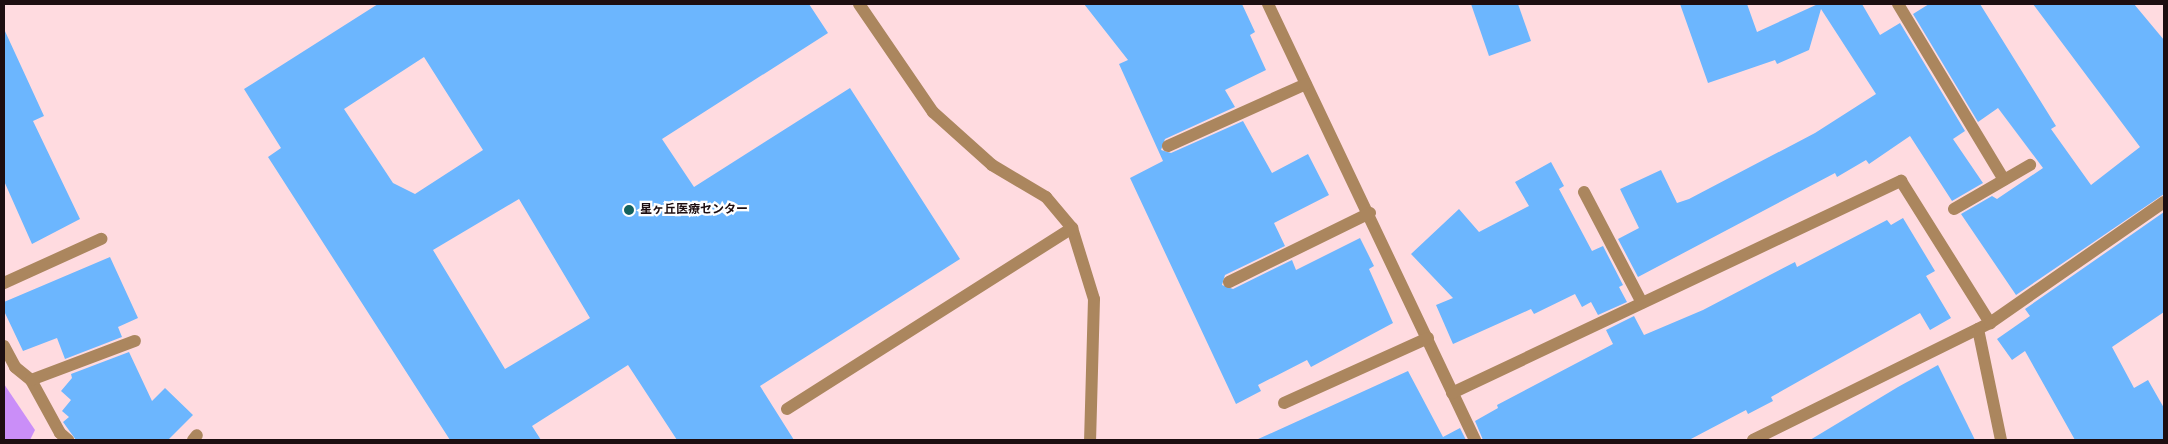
<!DOCTYPE html>
<meta charset="utf-8">
<style>
body{margin:0}
#map{position:relative;width:2168px;height:444px;overflow:hidden;background:#ffdbe0;font-family:Raleway,"Noto Sans JP",sans-serif}
div>[style]{position:absolute}
.forest>*{inset:0;background:#ca8ef8}
.building>*{inset:0;background:#6cb6fe}
.service>*{height:12px;margin:-6px;padding:0 6px;transform-origin:6px;border-radius:6px;background:#ab865e}
.minor>*{height:12px;margin:-6px;padding:0 6px;transform-origin:6px;border-radius:6px;background:#ab865e}
.dots>*{width:14px;height:14px;translate:-50% -50%;box-sizing:border-box;border:2px solid #fff;border-radius:50%}
span{translate:-50% -50%;white-space:nowrap;text-align:center;line-height:1.15;-webkit-text-stroke:4.5px #fff;paint-order:stroke}
.poi-label{font-size:12px;color:#1d0e11;font-weight:700}
.left{translate:0 -50%;text-align:left}
.frame{position:absolute;inset:0;border:5px solid #1d0e11;pointer-events:none}
</style>
<div id="map">
<div class="forest">
<div style="clip-path:polygon(4px 384px,35px 430px,30px 440px,4px 440px)"></div>
</div>
<div class="building">
<div style="clip-path:polygon(evenodd,378px 4px,809px 4px,828px 33px,662px 139px,694px 187px,850px 88px,960px 259px,760px 386px,794px 440px,677px 440px,628px 365px,532px 426px,541px 440px,450px 440px,268px 157px,281px 148px,244px 89px,378px 4px,424px 57px,483px 150px,415px 194px,393px 183px,344px 109px,424px 57px,378px 4px,519px 199px,590px 318px,505px 369px,433px 250px,519px 199px)"></div>
<div style="clip-path:polygon(1084px 4px,1242px 4px,1255px 32px,1250px 35px,1266px 70px,1225px 90px,1235px 107px,1165px 139px,1161px 150px,1171px 153px,1243px 121px,1272px 173px,1308px 154px,1329px 195px,1274px 223px,1285px 246px,1225px 275px,1222px 285px,1233px 289px,1292px 260px,1296px 270px,1360px 238px,1374px 266px,1369px 269px,1393px 323px,1311px 367px,1307px 360px,1258px 385px,1261px 391px,1236px 404px,1130px 178px,1163px 161px,1119px 64px,1128px 60px)"></div>
<div style="clip-path:polygon(1471px 4px,1518px 4px,1531px 41px,1489px 56px)"></div>
<div style="clip-path:polygon(1680px 4px,1747px 4px,1757px 32px,1818px 4px,1862px 4px,1880px 35px,1900px 23px,1965px 131px,1953px 139px,1983px 183px,1952px 201px,1910px 136px,1869px 164px,1866px 160px,1837px 177px,1835px 173px,1638px 277px,1618px 239px,1639px 228px,1620px 189px,1661px 170px,1677px 203px,1689px 199px,1815px 133px,1876px 94px,1821px 9px,1809px 50px,1777px 64px,1775px 60px,1708px 83px)"></div>
<div style="clip-path:polygon(1929px 4px,1980px 4px,2056px 126px,2051px 129px,2091px 185px,2140px 147px,2033px 4px,2134px 4px,2164px 40px,2164px 194px,2016px 295px,1961px 214px,1992px 196px,1997px 199px,2043px 168px,1998px 108px,1978px 122px,1913px 14px)"></div>
<div style="clip-path:polygon(4px 29px,44px 116px,33px 121px,80px 219px,32px 244px,4px 181px)"></div>
<div style="clip-path:polygon(1551px 162px,1564px 186px,1559px 189px,1592px 251px,1603px 246px,1623px 285px,1619px 287px,1627px 302px,1598px 315px,1591px 302px,1582px 307px,1575px 294px,1534px 314px,1531px 309px,1453px 344px,1436px 305px,1453px 298px,1411px 254px,1459px 209px,1479px 232px,1529px 206px,1515px 182px)"></div>
<div style="clip-path:polygon(2164px 212px,2164px 312px,2112px 347px,2134px 388px,2148px 380px,2164px 408px,2164px 440px,2075px 440px,2025px 351px,2012px 360px,1997px 339px,2030px 316px,2025px 309px)"></div>
<div style="clip-path:polygon(1903px 218px,1935px 271px,1926px 276px,1951px 318px,1930px 330px,1920px 313px,1771px 397px,1773px 401px,1748px 414px,1746px 410px,1689px 440px,1483px 440px,1475px 421px,1498px 408px,1497px 405px,1613px 344px,1606px 330px,1634px 316px,1644px 335px,1703px 310px,1795px 262px,1797px 267px,1887px 220px,1891px 225px)"></div>
<div style="clip-path:polygon(110px 257px,138px 318px,118px 327px,122px 337px,65px 359px,57px 338px,23px 351px,4px 311px,4px 302px)"></div>
<div style="clip-path:polygon(129px 352px,152px 401px,165px 388px,193px 415px,168px 440px,76px 440px,63px 422px,69px 417px,62px 411px,71px 400px,61px 391px,72px 378px,71px 374px)"></div>
<div style="clip-path:polygon(1938px 365px,1975px 440px,1810px 440px,1898px 387px)"></div>
<div style="clip-path:polygon(1408px 371px,1443px 437px,1460px 428px,1466px 440px,1256px 440px)"></div>
</div>
<div class="service">
<div style="left:859px;top:4px;width:131px;rotate:55.6deg"></div>
<div style="left:933px;top:112px;width:79px;rotate:41.9deg"></div>
<div style="left:992px;top:165px;width:63px;rotate:30.7deg"></div>
<div style="left:1046px;top:197px;width:40px;rotate:50deg"></div>
<div style="left:1072px;top:228px;width:74px;rotate:72.8deg"></div>
<div style="left:1094px;top:299px;width:141px;rotate:91.6deg"></div>
<div style="left:1898px;top:4px;width:205px;rotate:58.9deg"></div>
<div style="left:1584px;top:192px;width:125px;rotate:62.4deg"></div>
<div style="left:1954px;top:209px;width:88px;rotate:-30.1deg"></div>
<div style="left:787px;top:409px;width:338px;rotate:-32.4deg"></div>
</div>
<div class="minor">
<div style="left:1268px;top:4px;width:483px;rotate:64.6deg"></div>
<div style="left:1168px;top:146px;width:151px;rotate:-24.2deg"></div>
<div style="left:1229px;top:282px;width:157px;rotate:-26.1deg"></div>
<div style="left:4px;top:283px;width:107px;rotate:-24.4deg"></div>
<div style="left:1978px;top:329px;width:113px;rotate:78.3deg"></div>
<div style="left:4px;top:346px;width:24px;rotate:62deg"></div>
<div style="left:15px;top:367px;width:21px;rotate:39deg"></div>
<div style="left:31px;top:380px;width:60px;rotate:61.3deg"></div>
<div style="left:60px;top:433px;width:11px;rotate:41deg"></div>
<div style="left:31px;top:380px;width:111px;rotate:-20.6deg"></div>
<div style="left:1452px;top:393px;width:497px;rotate:-25.3deg"></div>
<div style="left:1901px;top:181px;width:168px;rotate:57.9deg"></div>
<div style="left:1284px;top:403px;width:158px;rotate:-24.3deg"></div>
<div style="left:193px;top:440px;width:6px;rotate:-51deg"></div>
<div style="left:1753px;top:440px;width:264px;rotate:-26.3deg"></div>
<div style="left:1990px;top:323px;width:212px;rotate:-34.8deg"></div>
</div>
<div class="dots">
<div style="left:629px;top:210px;background:#14625e"></div>
</div>
<div class="poi-label">
<span class="left" style="left:640px;top:210px">星ヶ丘医療センター</span>
</div>
<div class="frame"></div>
</div>
